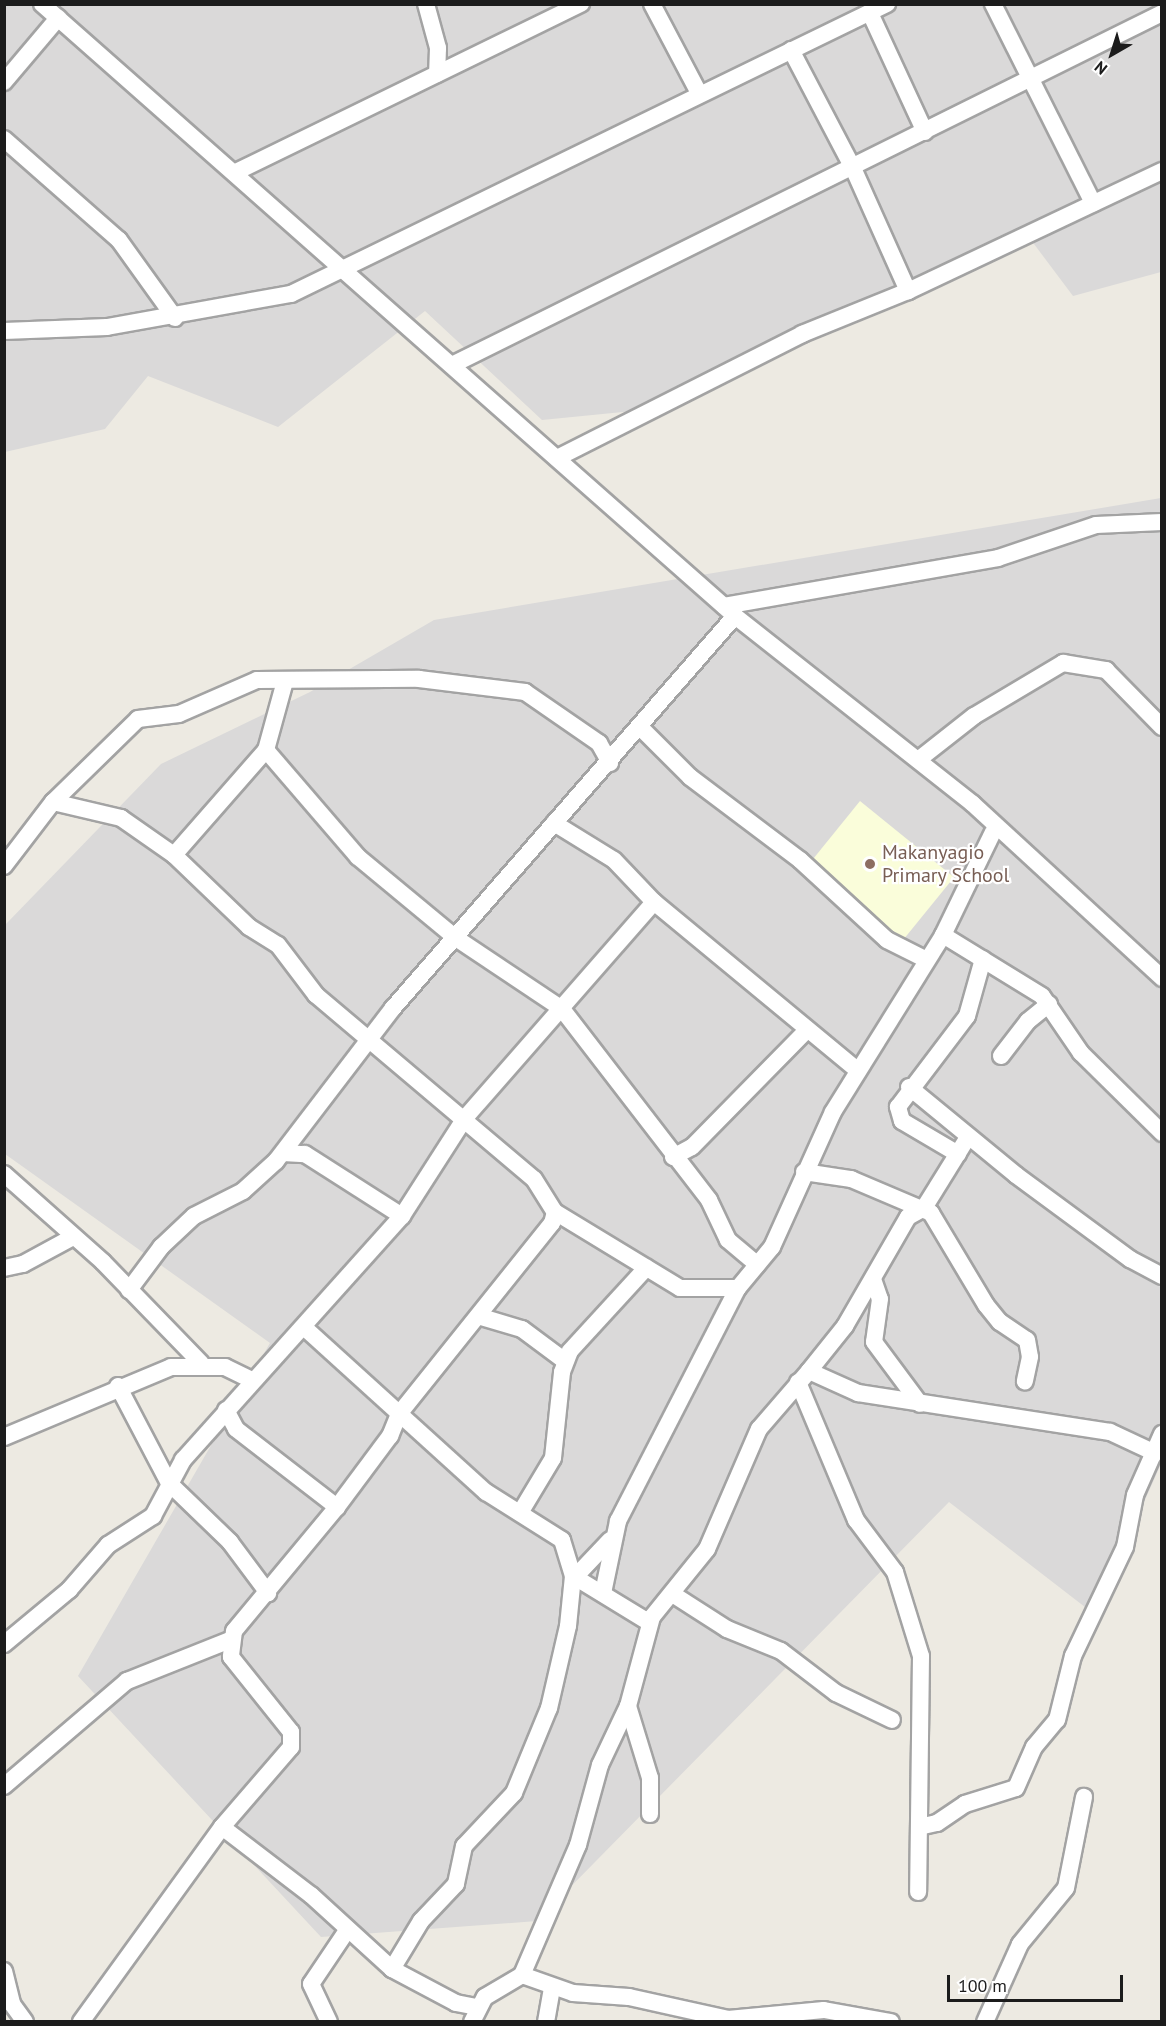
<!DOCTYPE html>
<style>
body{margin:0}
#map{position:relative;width:1166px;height:2026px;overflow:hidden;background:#edeae2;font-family:"PT Sans",sans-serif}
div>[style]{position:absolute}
.residential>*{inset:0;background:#dad9d9}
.education>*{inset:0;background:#fafdda;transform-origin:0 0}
.roads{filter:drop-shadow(2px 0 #a3a3a3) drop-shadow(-2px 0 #a3a3a3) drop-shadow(0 2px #a3a3a3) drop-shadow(0 -2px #a3a3a3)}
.minor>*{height:16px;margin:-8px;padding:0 8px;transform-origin:8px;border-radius:8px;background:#fff}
.dots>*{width:16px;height:16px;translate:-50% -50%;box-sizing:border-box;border:3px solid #fff;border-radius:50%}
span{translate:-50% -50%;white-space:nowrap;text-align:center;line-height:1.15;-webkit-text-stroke:4.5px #fff;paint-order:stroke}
.education-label{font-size:20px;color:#785e54}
.left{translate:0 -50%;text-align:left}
.frame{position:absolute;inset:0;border:6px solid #1c1c1c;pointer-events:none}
.north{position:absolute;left:1082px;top:24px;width:60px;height:60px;-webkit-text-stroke:4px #fff;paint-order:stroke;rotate:219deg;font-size:16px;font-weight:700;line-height:24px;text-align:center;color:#1c1c1c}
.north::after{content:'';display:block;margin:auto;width:21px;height:27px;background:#1c1c1c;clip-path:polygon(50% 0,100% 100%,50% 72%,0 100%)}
.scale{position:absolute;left:947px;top:1975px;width:176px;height:27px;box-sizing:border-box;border:3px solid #1c1c1c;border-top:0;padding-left:8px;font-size:18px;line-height:21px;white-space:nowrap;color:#1c1c1c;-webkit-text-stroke:4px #fff;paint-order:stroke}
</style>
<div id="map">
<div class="residential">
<div style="clip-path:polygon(4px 5px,1161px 5px,1161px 272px,1073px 296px,1028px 236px,653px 409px,542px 420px,425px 311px,278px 427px,148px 376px,105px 429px,5px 452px)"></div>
<div style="clip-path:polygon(1161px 498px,1161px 1464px,1094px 1614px,949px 1502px,537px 1921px,321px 1937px,78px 1676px,270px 1343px,5px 1154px,5px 925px,161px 764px,310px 692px,434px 620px)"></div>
</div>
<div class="education">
<div style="left:860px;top:801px;width:121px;height:81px;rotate:39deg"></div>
</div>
<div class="roads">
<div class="minor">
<div style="left:42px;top:4px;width:925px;rotate:41.45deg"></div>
<div style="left:735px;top:616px;width:303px;rotate:38.3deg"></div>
<div style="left:973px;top:804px;width:257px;rotate:42.6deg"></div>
<div style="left:426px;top:4px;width:46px;rotate:74.7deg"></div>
<div style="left:438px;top:48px;width:26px;rotate:92deg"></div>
<div style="left:652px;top:4px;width:101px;rotate:62.2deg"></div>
<div style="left:993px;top:4px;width:223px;rotate:63.3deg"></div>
<div style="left:870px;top:13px;width:131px;rotate:65.2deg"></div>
<div style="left:791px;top:50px;width:133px;rotate:62.3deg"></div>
<div style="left:853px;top:168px;width:135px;rotate:65.9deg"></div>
<div style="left:4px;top:82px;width:84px;rotate:-49.8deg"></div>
<div style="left:4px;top:139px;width:153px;rotate:41.3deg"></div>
<div style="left:119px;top:240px;width:96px;rotate:54.3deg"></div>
<div style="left:236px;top:172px;width:384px;rotate:-26deg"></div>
<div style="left:4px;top:331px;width:103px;rotate:-2.2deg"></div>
<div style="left:107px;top:327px;width:187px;rotate:-10.2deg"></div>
<div style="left:291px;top:294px;width:663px;rotate:-25.95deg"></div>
<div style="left:454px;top:364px;width:790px;rotate:-26.37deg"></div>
<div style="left:557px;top:458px;width:275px;rotate:-26.8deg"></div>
<div style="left:802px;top:334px;width:114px;rotate:-22.1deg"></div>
<div style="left:908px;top:291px;width:281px;rotate:-25.3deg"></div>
<div style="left:724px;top:606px;width:278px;rotate:-9.9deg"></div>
<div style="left:998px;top:558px;width:103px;rotate:-18.6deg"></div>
<div style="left:1096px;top:525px;width:66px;rotate:-2.6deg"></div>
<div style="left:640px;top:727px;width:71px;rotate:45deg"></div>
<div style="left:690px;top:777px;width:138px;rotate:37deg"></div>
<div style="left:800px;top:860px;width:118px;rotate:42.6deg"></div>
<div style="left:887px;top:940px;width:42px;rotate:26.6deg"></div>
<div style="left:266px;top:750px;width:141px;rotate:49.3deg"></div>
<div style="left:358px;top:857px;width:127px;rotate:39.6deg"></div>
<div style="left:456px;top:938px;width:128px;rotate:33.8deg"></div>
<div style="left:562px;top:1009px;width:241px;rotate:52.4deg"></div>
<div style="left:709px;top:1200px;width:44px;rotate:64.6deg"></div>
<div style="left:728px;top:1240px;width:38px;rotate:40deg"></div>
<div style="left:918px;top:760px;width:71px;rotate:-38.2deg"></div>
<div style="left:974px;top:716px;width:104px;rotate:-30.8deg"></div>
<div style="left:1063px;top:663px;width:44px;rotate:9.2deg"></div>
<div style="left:1106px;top:670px;width:80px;rotate:45.5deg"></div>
<div style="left:53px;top:802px;width:70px;rotate:13.2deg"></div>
<div style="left:121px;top:818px;width:65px;rotate:34.9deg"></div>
<div style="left:174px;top:855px;width:104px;rotate:43.8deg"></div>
<div style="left:249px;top:927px;width:34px;rotate:32deg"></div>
<div style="left:278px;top:945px;width:63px;rotate:52.8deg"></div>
<div style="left:316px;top:995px;width:285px;rotate:40.2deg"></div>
<div style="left:534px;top:1179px;width:39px;rotate:58deg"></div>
<div style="left:555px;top:1212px;width:11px;rotate:105deg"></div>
<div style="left:552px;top:1223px;width:245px;rotate:128.7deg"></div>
<div style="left:399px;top:1414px;width:24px;rotate:112deg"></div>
<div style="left:390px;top:1436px;width:89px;rotate:126.7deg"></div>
<div style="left:337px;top:1507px;width:161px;rotate:129.7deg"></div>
<div style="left:234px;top:1631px;width:26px;rotate:97deg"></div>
<div style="left:231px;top:1657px;width:96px;rotate:51.3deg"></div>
<div style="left:291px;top:1732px;width:15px;rotate:90deg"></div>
<div style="left:291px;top:1747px;width:106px;rotate:130.8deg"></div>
<div style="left:222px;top:1827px;width:241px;rotate:125.9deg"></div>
<div style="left:554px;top:823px;width:70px;rotate:31.7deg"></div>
<div style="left:614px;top:860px;width:58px;rotate:46.4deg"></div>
<div style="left:654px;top:902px;width:265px;rotate:39.6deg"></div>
<div style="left:174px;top:855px;width:140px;rotate:-48.8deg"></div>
<div style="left:266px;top:750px;width:72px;rotate:-74.6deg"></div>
<div style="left:4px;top:866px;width:81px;rotate:-52.6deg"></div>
<div style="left:53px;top:802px;width:119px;rotate:-44.3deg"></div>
<div style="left:138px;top:719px;width:41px;rotate:-7deg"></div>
<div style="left:179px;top:714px;width:85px;rotate:-23.6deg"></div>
<div style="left:257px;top:680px;width:162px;rotate:-0.4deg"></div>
<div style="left:419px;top:679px;width:107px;rotate:7deg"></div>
<div style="left:525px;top:692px;width:90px;rotate:34.6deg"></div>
<div style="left:599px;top:743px;width:23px;rotate:61deg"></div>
<div style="left:943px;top:935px;width:116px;rotate:31.6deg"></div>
<div style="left:1042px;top:996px;width:69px;rotate:55.6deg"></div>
<div style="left:1081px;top:1053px;width:114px;rotate:44.6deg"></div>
<div style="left:1001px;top:1056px;width:44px;rotate:-52.4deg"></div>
<div style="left:1028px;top:1021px;width:27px;rotate:-39deg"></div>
<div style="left:909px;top:1087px;width:139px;rotate:39.4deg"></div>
<div style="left:1016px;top:1175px;width:142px;rotate:36.4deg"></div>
<div style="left:1130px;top:1259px;width:36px;rotate:28deg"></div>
<div style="left:283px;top:1153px;width:22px;rotate:3deg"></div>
<div style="left:305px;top:1154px;width:115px;rotate:32.6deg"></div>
<div style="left:958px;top:1154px;width:65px;rotate:-149.5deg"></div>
<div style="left:902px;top:1121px;width:15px;rotate:-106deg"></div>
<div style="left:898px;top:1107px;width:114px;rotate:-52.8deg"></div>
<div style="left:967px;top:1016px;width:59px;rotate:-74.3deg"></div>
<div style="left:673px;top:1157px;width:21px;rotate:-28deg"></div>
<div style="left:692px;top:1147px;width:163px;rotate:-45.5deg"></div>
<div style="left:804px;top:1172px;width:48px;rotate:8.5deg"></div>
<div style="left:851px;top:1179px;width:87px;rotate:23deg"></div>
<div style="left:931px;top:1213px;width:107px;rotate:59.1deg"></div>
<div style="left:986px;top:1305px;width:22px;rotate:51deg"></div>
<div style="left:1000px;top:1322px;width:32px;rotate:34deg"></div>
<div style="left:1027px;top:1340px;width:17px;rotate:80deg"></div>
<div style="left:1030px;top:1357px;width:25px;rotate:102deg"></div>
<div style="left:4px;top:1174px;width:132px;rotate:41.6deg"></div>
<div style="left:103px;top:1262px;width:141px;rotate:45.9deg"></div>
<div style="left:555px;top:1212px;width:146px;rotate:31.3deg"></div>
<div style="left:680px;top:1288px;width:58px"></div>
<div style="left:4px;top:1268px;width:19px;rotate:-12deg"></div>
<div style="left:23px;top:1264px;width:57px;rotate:-28.4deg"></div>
<div style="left:873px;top:1279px;width:21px;rotate:71deg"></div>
<div style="left:880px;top:1299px;width:43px;rotate:97.9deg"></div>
<div style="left:874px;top:1342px;width:77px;rotate:53.4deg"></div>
<div style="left:129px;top:1290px;width:54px;rotate:-53.3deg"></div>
<div style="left:161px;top:1247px;width:45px;rotate:-43.2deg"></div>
<div style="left:194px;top:1216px;width:55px;rotate:-27deg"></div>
<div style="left:243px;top:1191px;width:45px;rotate:-42.3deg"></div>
<div style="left:276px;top:1161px;width:193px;rotate:-52.6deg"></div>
<div style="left:393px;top:1008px;width:520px;rotate:-48.9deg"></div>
<div style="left:478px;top:1316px;width:46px;rotate:16.5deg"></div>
<div style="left:522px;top:1329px;width:54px;rotate:36.7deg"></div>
<div style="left:306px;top:1329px;width:243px;rotate:42.2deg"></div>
<div style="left:486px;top:1492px;width:90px;rotate:32.3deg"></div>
<div style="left:562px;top:1540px;width:38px;rotate:73deg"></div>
<div style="left:573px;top:1576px;width:50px;rotate:95.7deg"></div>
<div style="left:568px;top:1626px;width:84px;rotate:103deg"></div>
<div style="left:549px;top:1708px;width:92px;rotate:112.4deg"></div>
<div style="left:514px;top:1793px;width:73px;rotate:133.3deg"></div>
<div style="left:464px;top:1846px;width:39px;rotate:102deg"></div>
<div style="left:456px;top:1884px;width:51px;rotate:133.4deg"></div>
<div style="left:421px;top:1921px;width:56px;rotate:121.1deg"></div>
<div style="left:809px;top:1371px;width:58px;rotate:-51.3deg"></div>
<div style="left:845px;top:1326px;width:126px;rotate:-60deg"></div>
<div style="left:908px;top:1217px;width:18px;rotate:-29deg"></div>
<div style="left:924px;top:1208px;width:84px;rotate:-58.2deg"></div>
<div style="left:798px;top:1382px;width:150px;rotate:67.2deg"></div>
<div style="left:856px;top:1520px;width:65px;rotate:53.1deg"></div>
<div style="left:895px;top:1572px;width:88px;rotate:72.8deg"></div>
<div style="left:921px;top:1656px;width:236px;rotate:90.7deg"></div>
<div style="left:118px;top:1386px;width:110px;rotate:62.3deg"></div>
<div style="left:169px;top:1483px;width:85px;rotate:44deg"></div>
<div style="left:230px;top:1542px;width:64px;rotate:53.3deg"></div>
<div style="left:226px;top:1410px;width:21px;rotate:62deg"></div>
<div style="left:236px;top:1429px;width:128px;rotate:37.7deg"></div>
<div style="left:4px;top:1437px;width:181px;rotate:-22.7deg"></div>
<div style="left:171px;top:1367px;width:54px"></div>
<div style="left:225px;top:1367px;width:28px;rotate:26deg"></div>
<div style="left:520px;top:1513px;width:64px;rotate:-59deg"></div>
<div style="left:553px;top:1458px;width:86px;rotate:-84deg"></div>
<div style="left:562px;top:1372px;width:22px;rotate:-69deg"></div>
<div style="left:570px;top:1351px;width:113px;rotate:-47.5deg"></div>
<div style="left:573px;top:1576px;width:90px;rotate:31.4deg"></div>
<div style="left:575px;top:1577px;width:51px;rotate:-46.6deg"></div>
<div style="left:603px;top:1593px;width:74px;rotate:-78.2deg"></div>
<div style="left:618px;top:1521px;width:262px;rotate:-62.8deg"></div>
<div style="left:738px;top:1288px;width:53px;rotate:-50.3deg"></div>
<div style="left:772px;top:1247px;width:148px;rotate:-65.7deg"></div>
<div style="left:833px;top:1112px;width:208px;rotate:-58.1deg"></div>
<div style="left:943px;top:935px;width:114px;rotate:-64.1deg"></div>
<div style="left:674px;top:1595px;width:63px;rotate:32.7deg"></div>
<div style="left:727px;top:1629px;width:58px;rotate:22.2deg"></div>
<div style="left:781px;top:1651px;width:69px;rotate:37.4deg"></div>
<div style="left:836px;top:1693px;width:62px;rotate:25.7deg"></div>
<div style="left:4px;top:1644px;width:85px;rotate:-39.7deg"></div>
<div style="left:69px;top:1590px;width:60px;rotate:-49.1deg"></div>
<div style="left:108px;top:1545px;width:54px;rotate:-32.8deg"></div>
<div style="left:153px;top:1516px;width:64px;rotate:-61.8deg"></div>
<div style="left:183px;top:1460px;width:328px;rotate:-48.1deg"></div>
<div style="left:402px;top:1216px;width:117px;rotate:-57.3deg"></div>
<div style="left:465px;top:1118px;width:287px;rotate:-48.8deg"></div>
<div style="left:628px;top:1706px;width:75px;rotate:73deg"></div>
<div style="left:650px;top:1778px;width:36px;rotate:90deg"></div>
<div style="left:4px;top:1786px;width:162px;rotate:-40.5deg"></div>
<div style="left:127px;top:1681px;width:111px;rotate:-21.7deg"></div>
<div style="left:222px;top:1827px;width:112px;rotate:37.4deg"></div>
<div style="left:311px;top:1895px;width:110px;rotate:42.4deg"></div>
<div style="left:392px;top:1969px;width:72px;rotate:28deg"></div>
<div style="left:456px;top:2003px;width:21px;rotate:11deg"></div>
<div style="left:919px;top:1827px;width:18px;rotate:-13deg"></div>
<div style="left:937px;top:1823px;width:34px;rotate:-34deg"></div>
<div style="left:965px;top:1804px;width:53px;rotate:-17.4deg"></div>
<div style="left:1016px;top:1788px;width:45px;rotate:-66.3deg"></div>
<div style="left:1034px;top:1747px;width:35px;rotate:-50deg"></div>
<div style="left:1057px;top:1720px;width:66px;rotate:-76deg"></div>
<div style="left:1073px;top:1656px;width:121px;rotate:-64.5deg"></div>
<div style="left:1125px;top:1547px;width:53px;rotate:-79.1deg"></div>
<div style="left:1135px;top:1495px;width:67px;rotate:-66.1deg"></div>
<div style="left:4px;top:1971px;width:34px;rotate:76deg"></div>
<div style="left:12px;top:2004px;width:22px;rotate:54deg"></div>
<div style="left:522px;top:1975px;width:54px;rotate:19.4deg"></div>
<div style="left:573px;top:1993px;width:56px;rotate:4.1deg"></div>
<div style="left:629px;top:1997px;width:101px;rotate:12.5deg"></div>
<div style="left:728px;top:2019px;width:96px;rotate:-5.4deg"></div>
<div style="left:824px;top:2010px;width:68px;rotate:10.2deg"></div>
<div style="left:329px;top:2022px;width:42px;rotate:-115.3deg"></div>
<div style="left:311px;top:1984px;width:63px;rotate:-56.1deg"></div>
<div style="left:472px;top:2022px;width:28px;rotate:-63deg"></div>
<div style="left:485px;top:1997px;width:43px;rotate:-30.7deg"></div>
<div style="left:522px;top:1975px;width:142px;rotate:-66.7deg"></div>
<div style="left:578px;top:1845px;width:83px;rotate:-74.6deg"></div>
<div style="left:600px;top:1765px;width:65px;rotate:-64.6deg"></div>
<div style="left:628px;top:1706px;width:92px;rotate:-74.9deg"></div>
<div style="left:652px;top:1617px;width:87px;rotate:-51deg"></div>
<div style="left:707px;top:1549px;width:131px;rotate:-66.6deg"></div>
<div style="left:759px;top:1429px;width:77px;rotate:-49.2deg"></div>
<div style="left:809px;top:1371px;width:54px;rotate:24.2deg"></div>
<div style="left:858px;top:1393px;width:255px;rotate:8.8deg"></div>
<div style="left:1110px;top:1432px;width:50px;rotate:25deg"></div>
<div style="left:546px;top:2022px;width:35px;rotate:-80deg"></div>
<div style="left:985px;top:2022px;width:85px;rotate:-65.8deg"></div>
<div style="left:1020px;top:1944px;width:72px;rotate:-50.6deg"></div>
<div style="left:1066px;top:1888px;width:93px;rotate:-78.8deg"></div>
</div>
</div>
<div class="dots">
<div style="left:870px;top:864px;background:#8d6e63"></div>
</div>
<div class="education-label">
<span class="left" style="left:882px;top:864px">Makanyagio<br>Primary School</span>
</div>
<div class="frame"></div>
<div class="north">N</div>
<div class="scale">100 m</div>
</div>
